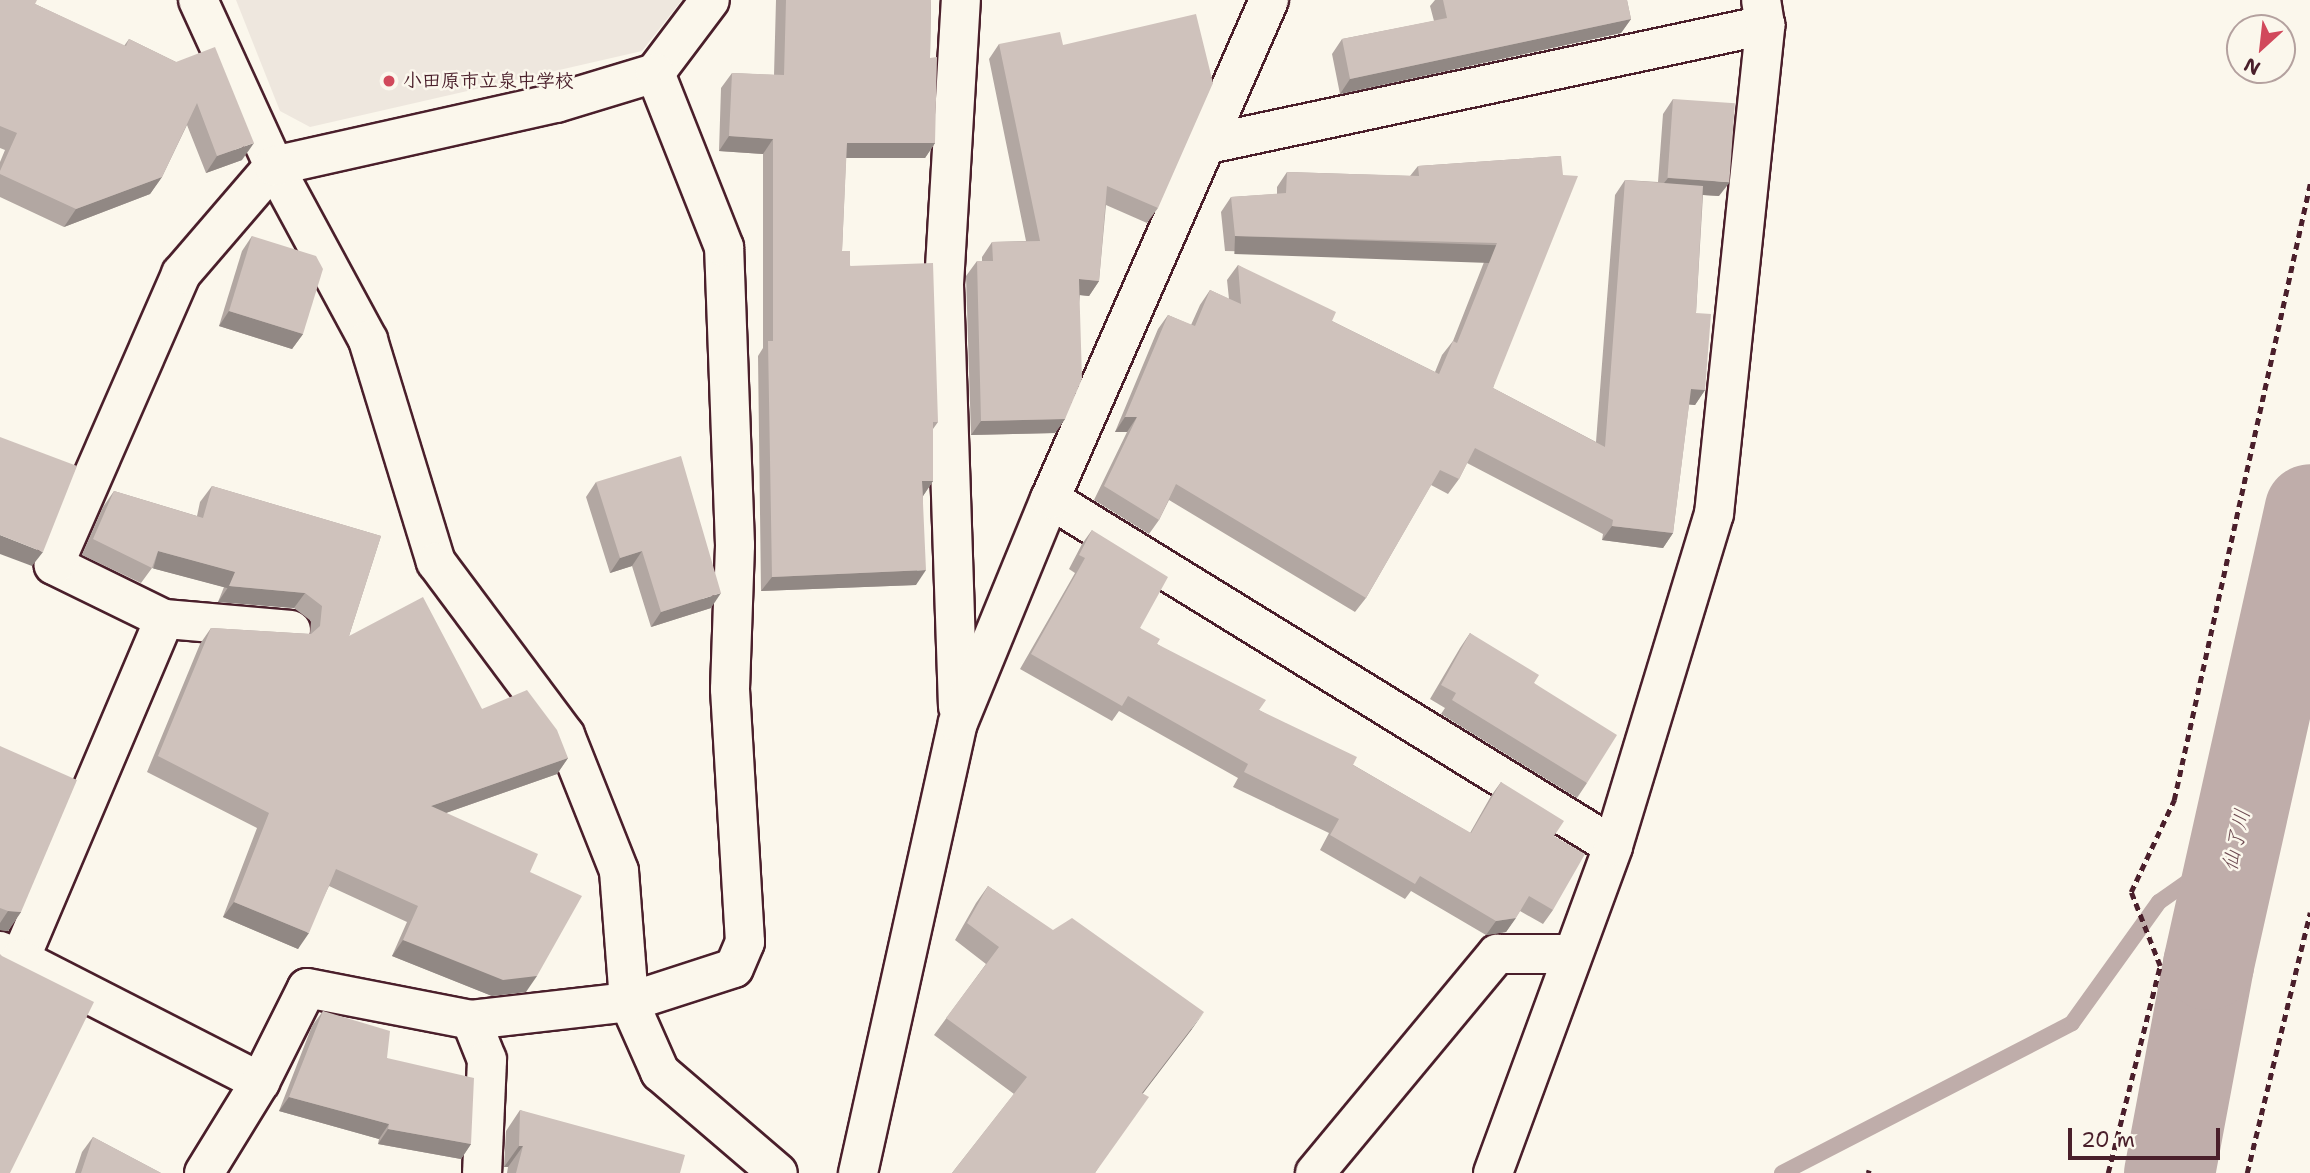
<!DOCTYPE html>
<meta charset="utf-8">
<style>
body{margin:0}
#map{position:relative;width:2310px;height:1173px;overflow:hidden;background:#fbf7ec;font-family:"Shantell Sans","Klee One",sans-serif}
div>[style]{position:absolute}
.built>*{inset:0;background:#eee7de}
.stream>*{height:16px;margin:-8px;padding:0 8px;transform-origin:8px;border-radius:8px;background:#bfadaa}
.river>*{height:91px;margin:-45.5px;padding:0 45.5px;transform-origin:45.5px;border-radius:45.5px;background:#bfadaa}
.path>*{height:4.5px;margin-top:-2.25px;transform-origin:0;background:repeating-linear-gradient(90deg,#4a1f2b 0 7px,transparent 0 12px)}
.roads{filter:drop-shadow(2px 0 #4a1f2b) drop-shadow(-2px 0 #4a1f2b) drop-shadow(0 2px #4a1f2b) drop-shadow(0 -2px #4a1f2b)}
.minor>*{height:38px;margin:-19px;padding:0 19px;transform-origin:19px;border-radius:19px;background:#fbf7ec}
.wall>*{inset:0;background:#b2a7a2}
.shaded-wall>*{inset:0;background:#918884;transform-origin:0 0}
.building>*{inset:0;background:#cfc2bc;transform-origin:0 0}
.dots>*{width:19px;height:19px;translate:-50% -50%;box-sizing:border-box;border:4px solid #fbf7ec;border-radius:50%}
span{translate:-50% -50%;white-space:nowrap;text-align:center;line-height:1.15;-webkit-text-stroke:5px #fbf7ec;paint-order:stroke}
.poi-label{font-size:19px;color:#4a1f2b;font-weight:700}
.left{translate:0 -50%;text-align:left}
.water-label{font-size:21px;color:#6d4a51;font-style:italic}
.north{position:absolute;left:2226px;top:14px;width:70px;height:70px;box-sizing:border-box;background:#fbf7ec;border:2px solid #b4a19f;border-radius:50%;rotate:207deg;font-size:19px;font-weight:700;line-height:28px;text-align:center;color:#4a1f2b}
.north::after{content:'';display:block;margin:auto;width:24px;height:32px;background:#d1495b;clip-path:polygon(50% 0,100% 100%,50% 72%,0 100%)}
.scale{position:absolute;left:2068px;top:1128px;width:152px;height:32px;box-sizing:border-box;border:4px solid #4a1f2b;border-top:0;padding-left:9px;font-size:21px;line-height:24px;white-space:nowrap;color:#4a1f2b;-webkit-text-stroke:5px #fbf7ec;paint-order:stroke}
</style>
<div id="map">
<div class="built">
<div style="clip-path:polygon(236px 0,682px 0,642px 51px,310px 127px,280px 111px)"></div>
</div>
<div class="stream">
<div style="left:1782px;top:1173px;width:326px;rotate:-27.3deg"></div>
<div style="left:2072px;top:1023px;width:149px;rotate:-54.3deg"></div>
<div style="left:2159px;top:902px;width:90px;rotate:-35.1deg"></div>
</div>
<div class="river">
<div style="left:2169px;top:1173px;width:213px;rotate:-79.4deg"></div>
<div style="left:2208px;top:964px;width:466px;rotate:-77.4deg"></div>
</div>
<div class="path">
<div style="left:1868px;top:1173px;width:3px;rotate:-72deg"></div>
<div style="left:2108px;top:1173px;width:213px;rotate:-75.9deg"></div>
<div style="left:2160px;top:966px;width:79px;rotate:-111.4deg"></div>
<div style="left:2131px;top:892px;width:102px;rotate:-64.9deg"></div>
<div style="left:2174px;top:800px;width:631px;rotate:-77.55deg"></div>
<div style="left:2247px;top:1173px;width:268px;rotate:-76.4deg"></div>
</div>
<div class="roads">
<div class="minor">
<div style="left:198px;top:0;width:183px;rotate:65.4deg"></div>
<div style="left:274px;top:166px;width:198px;rotate:61.6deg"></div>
<div style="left:368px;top:340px;width:232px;rotate:73deg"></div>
<div style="left:436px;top:562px;width:216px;rotate:53.3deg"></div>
<div style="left:565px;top:735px;width:146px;rotate:68.3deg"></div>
<div style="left:619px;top:871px;width:131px;rotate:85.6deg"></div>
<div style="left:629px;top:1002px;width:77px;rotate:66.1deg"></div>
<div style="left:660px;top:1072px;width:155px;rotate:40.6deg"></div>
<div style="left:1204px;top:145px;width:574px;rotate:-12.07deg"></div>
<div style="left:1050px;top:499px;width:661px;rotate:31.65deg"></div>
<div style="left:291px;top:630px;width:127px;rotate:-175deg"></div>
<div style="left:164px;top:619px;width:123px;rotate:-153.9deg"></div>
<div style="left:54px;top:565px;width:318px;rotate:-66.4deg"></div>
<div style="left:181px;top:274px;width:143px;rotate:-49.3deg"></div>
<div style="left:274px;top:166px;width:289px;rotate:-12.6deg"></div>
<div style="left:556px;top:103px;width:103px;rotate:-16.9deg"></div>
<div style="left:655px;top:73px;width:91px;rotate:-53deg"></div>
<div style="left:958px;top:707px;width:423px;rotate:-91.9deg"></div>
<div style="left:944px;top:284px;width:285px;rotate:-86.6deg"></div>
<div style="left:0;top:951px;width:22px;rotate:22deg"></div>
<div style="left:20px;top:959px;width:369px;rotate:-67deg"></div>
<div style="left:20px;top:959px;width:270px;rotate:27.1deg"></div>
<div style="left:471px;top:1020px;width:159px;rotate:-6.5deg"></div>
<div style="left:629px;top:1002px;width:110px;rotate:-17.9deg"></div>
<div style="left:734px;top:968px;width:28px;rotate:-67deg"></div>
<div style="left:745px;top:942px;width:253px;rotate:-93.4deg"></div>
<div style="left:730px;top:689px;width:144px;rotate:-88deg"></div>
<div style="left:735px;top:545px;width:298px;rotate:-92.1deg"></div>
<div style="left:724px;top:247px;width:187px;rotate:-111.6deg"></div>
<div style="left:204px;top:1173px;width:107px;rotate:-58.4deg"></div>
<div style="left:260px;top:1082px;width:105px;rotate:-63.4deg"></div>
<div style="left:307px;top:988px;width:167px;rotate:11deg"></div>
<div style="left:471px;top:1020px;width:43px;rotate:68.2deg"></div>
<div style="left:487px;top:1060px;width:113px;rotate:92.5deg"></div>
<div style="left:858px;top:1173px;width:461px;rotate:-77.5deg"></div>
<div style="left:958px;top:723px;width:242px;rotate:-67.7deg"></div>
<div style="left:1050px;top:499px;width:545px;rotate:-66.3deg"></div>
<div style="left:1315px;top:1173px;width:285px;rotate:-50.3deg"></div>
<div style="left:1497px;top:954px;width:75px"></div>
<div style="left:1493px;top:1173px;width:348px;rotate:-69.8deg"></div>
<div style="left:1613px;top:846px;width:347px;rotate:-73.1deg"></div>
<div style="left:1714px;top:514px;width:492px;rotate:-84deg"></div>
<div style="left:1765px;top:25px;width:25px;rotate:-99deg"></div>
</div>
</div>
<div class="wall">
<div style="clip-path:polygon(0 0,35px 4px,124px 46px,129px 39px,176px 62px,242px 160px,206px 173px,187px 125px,162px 177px,150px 194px,64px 227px,0 197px,0 162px,5px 150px,0 148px)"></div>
<div style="clip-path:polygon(776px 0,931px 0,930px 58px,935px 143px,925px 158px,846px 158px,842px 251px,938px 422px,933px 429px,933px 481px,923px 496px,916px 585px,761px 591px,758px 356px,763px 348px,763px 154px,719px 151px,721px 88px,732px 73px,774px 75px)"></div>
<div style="clip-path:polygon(1435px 0,1627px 0,1631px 19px,1621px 33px,1340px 94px,1332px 54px,1342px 39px,1434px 21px,1430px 6px)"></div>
<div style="clip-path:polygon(999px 44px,1063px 45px,1158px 208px,1147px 223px,1106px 205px,1099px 281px,1089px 296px,1080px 295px,1065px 419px,1055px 433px,971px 435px,966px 276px,977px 261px,982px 261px,982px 257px,992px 242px,1026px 241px,989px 59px)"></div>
<div style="clip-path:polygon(1673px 99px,1719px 196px,1703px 195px,1696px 313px,1705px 390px,1695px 405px,1689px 404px,1673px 533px,1663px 548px,1602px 540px,1603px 534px,1467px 463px,1459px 479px,1448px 494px,1431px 485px,1366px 598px,1355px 612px,1169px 500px,1159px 520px,1149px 534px,1094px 500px,1127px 432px,1115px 432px,1158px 329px,1168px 315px,1191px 325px,1200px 305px,1210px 290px,1229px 299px,1227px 280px,1238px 265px,1332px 321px,1435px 372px,1442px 355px,1453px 341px,1486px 257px,1225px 251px,1221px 212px,1231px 197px,1277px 194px,1277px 187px,1287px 172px,1410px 176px,1418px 166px,1561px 156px,1493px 388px,1596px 442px,1615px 195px,1625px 180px,1658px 182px,1663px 114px)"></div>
<div style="clip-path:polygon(252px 236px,303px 334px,292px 349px,219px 326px,242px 251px)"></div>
<div style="clip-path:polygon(596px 482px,711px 608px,651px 627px,632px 566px,610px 573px,586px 497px)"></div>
<div style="clip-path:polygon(212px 486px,381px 536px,349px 636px,482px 709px,568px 758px,557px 774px,446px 813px,530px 872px,526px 992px,492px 996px,392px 956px,407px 922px,329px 886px,298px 949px,223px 917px,257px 828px,147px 772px,200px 644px,211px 628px,310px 634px,311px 621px,294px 608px,218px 602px,224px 587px,152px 568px,141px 583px,82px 555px,103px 507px,114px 491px,197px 516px,200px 502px)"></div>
<div style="clip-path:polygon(1092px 530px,1140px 628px,1157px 644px,1259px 710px,1470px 833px,1491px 796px,1501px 782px,1554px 836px,1553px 910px,1543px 924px,1520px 911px,1506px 932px,1486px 935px,1411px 891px,1405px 899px,1320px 850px,1329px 833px,1233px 787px,1238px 778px,1119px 711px,1112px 721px,1020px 669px,1075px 573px,1069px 569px,1082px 544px)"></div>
<div style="clip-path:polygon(1470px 633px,1534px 683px,1587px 783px,1577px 798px,1441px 714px,1445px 708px,1430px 699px,1460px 648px)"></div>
<div style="clip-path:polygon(0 746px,21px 912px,8px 931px,0 930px)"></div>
<div style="clip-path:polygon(988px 886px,1192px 1029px,1143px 1093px,1095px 1173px,952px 1173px,1014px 1094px,934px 1035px,986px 964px,955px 940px,976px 903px)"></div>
<div style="clip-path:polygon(323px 1011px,387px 1058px,471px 1144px,461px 1159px,378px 1144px,379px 1139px,279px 1111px,312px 1026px)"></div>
<div style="clip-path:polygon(520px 1110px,680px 1173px,507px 1173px,508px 1167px,504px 1167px,506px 1131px)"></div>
<div style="clip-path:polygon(93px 1137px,161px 1173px,75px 1173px,82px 1152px)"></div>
</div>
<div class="shaded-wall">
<div style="clip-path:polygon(1631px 19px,1621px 33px,1340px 94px,1350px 79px)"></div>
<div style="clip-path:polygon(729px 136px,773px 139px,763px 154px,719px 151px)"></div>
<div style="clip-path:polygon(254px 143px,242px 160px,206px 173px,217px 156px)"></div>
<div style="clip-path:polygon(847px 143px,935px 143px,925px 158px,836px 158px)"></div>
<div style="clip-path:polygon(162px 177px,150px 194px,64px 227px,76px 209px)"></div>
<div style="clip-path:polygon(1668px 178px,1730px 182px,1719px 196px,1657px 192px)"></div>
<div style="left:1235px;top:236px;width:262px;height:18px;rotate:2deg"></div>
<div style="clip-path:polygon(1079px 279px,1099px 281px,1089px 296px,1069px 294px)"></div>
<div style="clip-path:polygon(229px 311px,303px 334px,292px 349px,219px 326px)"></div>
<div style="clip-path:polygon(1691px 389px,1705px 390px,1695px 405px,1681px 404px)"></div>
<div style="clip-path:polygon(1125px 417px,1137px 417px,1127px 432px,1115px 432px)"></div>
<div style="clip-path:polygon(1065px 419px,1055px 433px,971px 435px,981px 421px)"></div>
<div style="clip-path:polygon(922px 481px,933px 481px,923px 496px)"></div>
<div style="clip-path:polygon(1612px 526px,1673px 533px,1663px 548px,1602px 540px)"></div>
<div style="clip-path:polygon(0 535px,43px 552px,32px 566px,0 554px)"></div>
<div style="left:158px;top:551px;width:80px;height:18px;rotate:15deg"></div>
<div style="clip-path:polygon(642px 551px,632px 566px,610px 573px,620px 558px)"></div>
<div style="clip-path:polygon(926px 570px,916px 585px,761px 591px,772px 577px)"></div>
<div style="clip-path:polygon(229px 586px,305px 593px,294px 608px,218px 602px)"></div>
<div style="clip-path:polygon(721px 593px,711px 608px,651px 627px,661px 612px)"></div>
<div style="clip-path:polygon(568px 758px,557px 774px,420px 822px,431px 806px)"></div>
<div style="clip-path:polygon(234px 902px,309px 933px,298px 949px,223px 917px)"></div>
<div style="clip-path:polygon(8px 911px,21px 912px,8px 931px,0 930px,0 923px)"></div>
<div style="clip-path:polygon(1516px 918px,1506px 932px,1486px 935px,1496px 921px)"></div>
<div style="clip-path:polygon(403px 940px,537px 976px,526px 992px,492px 996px,392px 956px)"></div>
<div style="clip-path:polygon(1204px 1012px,1192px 1029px,1131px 1109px,1142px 1093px)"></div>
<div style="clip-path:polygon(289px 1097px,389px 1124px,379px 1139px,279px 1111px)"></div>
<div style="clip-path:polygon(388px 1129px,471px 1144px,461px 1159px,378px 1144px)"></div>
<div style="clip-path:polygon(519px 1146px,523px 1146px,508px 1167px,504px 1167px)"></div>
</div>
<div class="building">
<div style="clip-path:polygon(0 0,37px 0,35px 4px,126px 46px,129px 39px,176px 62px,215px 47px,254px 143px,217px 156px,197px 103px,162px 177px,76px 209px,0 174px,0 171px,17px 133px,0 126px)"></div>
<div style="clip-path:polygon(786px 0,931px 0,930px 58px,937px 57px,935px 143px,847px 143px,842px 251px,850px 251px,850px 266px,933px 263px,938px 422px,933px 422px,933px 481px,922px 481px,926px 570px,772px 577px,768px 341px,773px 341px,773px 139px,729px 136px,732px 73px,784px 75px)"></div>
<div style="clip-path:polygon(1443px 0,1627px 0,1631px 19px,1350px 79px,1342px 39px,1447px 18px)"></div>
<div style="clip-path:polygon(1196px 14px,1213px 83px,1158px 208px,1107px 186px,1099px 281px,1079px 279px,1082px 379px,1065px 419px,981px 421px,977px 261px,993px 261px,992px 242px,1040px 241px,999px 44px,1060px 32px,1063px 45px)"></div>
<div style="left:1673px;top:99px;width:62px;height:79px;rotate:4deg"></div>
<div style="clip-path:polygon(1561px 156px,1563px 175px,1578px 176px,1493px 388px,1605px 447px,1625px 180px,1703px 186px,1696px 313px,1711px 314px,1705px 390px,1691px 389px,1673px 533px,1612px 526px,1613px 520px,1475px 448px,1459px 479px,1440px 470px,1366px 598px,1176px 484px,1159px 520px,1104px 486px,1137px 417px,1125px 417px,1168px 315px,1195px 326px,1210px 290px,1241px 304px,1238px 265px,1336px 312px,1332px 321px,1439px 374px,1453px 341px,1457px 343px,1497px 243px,1235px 236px,1231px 197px,1286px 193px,1287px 172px,1419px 176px,1418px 166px)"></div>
<div style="clip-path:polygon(252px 236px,316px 256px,323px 269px,303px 334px,229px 311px)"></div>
<div style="clip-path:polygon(0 437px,77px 466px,43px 552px,0 535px)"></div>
<div style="clip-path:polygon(681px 456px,721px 593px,661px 612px,642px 551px,620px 558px,596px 482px)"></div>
<div style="clip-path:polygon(212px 486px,381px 536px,349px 636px,423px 597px,482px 709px,527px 690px,557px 730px,568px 758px,431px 806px,538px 854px,530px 872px,582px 896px,537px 976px,503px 980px,403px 940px,418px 906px,336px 869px,309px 933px,234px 902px,269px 813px,158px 756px,211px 628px,311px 634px,320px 626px,322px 606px,305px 593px,229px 586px,235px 572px,158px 551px,152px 568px,93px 539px,114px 491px,203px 518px)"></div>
<div style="clip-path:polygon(1092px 530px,1168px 577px,1140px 628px,1160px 639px,1157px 644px,1266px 700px,1259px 710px,1357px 757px,1353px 765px,1471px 833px,1501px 782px,1564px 821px,1554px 836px,1585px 854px,1553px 910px,1529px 896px,1516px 918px,1496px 921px,1420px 876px,1415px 884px,1330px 835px,1339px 819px,1244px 772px,1248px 764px,1128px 696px,1122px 706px,1031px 654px,1085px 558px,1079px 555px)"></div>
<div style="clip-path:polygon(1470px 633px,1539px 675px,1534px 683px,1617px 735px,1587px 783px,1452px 700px,1456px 693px,1441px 685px)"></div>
<div style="clip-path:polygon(0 746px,77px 780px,21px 912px,8px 911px,0 908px)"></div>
<div style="clip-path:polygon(988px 886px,1053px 930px,1072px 918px,1204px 1012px,1142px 1093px,1149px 1097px,1095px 1173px,952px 1173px,1027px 1077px,946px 1018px,999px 947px,967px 923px)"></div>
<div style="clip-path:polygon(0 954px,2px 956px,94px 1002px,10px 1173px,0 1173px)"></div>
<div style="clip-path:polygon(323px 1011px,390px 1031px,387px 1058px,474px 1078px,471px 1144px,388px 1129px,389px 1124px,289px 1097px)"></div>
<div style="clip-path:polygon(520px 1110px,685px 1155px,680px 1173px,516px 1173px,523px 1146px,519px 1146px)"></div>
<div style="clip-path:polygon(93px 1137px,161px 1173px,81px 1173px)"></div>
</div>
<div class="dots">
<div style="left:389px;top:81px;background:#d1495b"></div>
</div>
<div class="poi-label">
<span class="left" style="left:403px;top:81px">小田原市立泉中学校</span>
</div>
<div class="water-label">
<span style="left:2236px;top:840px;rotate:-77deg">仙了川</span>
</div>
<div class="north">N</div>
<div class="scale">20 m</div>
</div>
